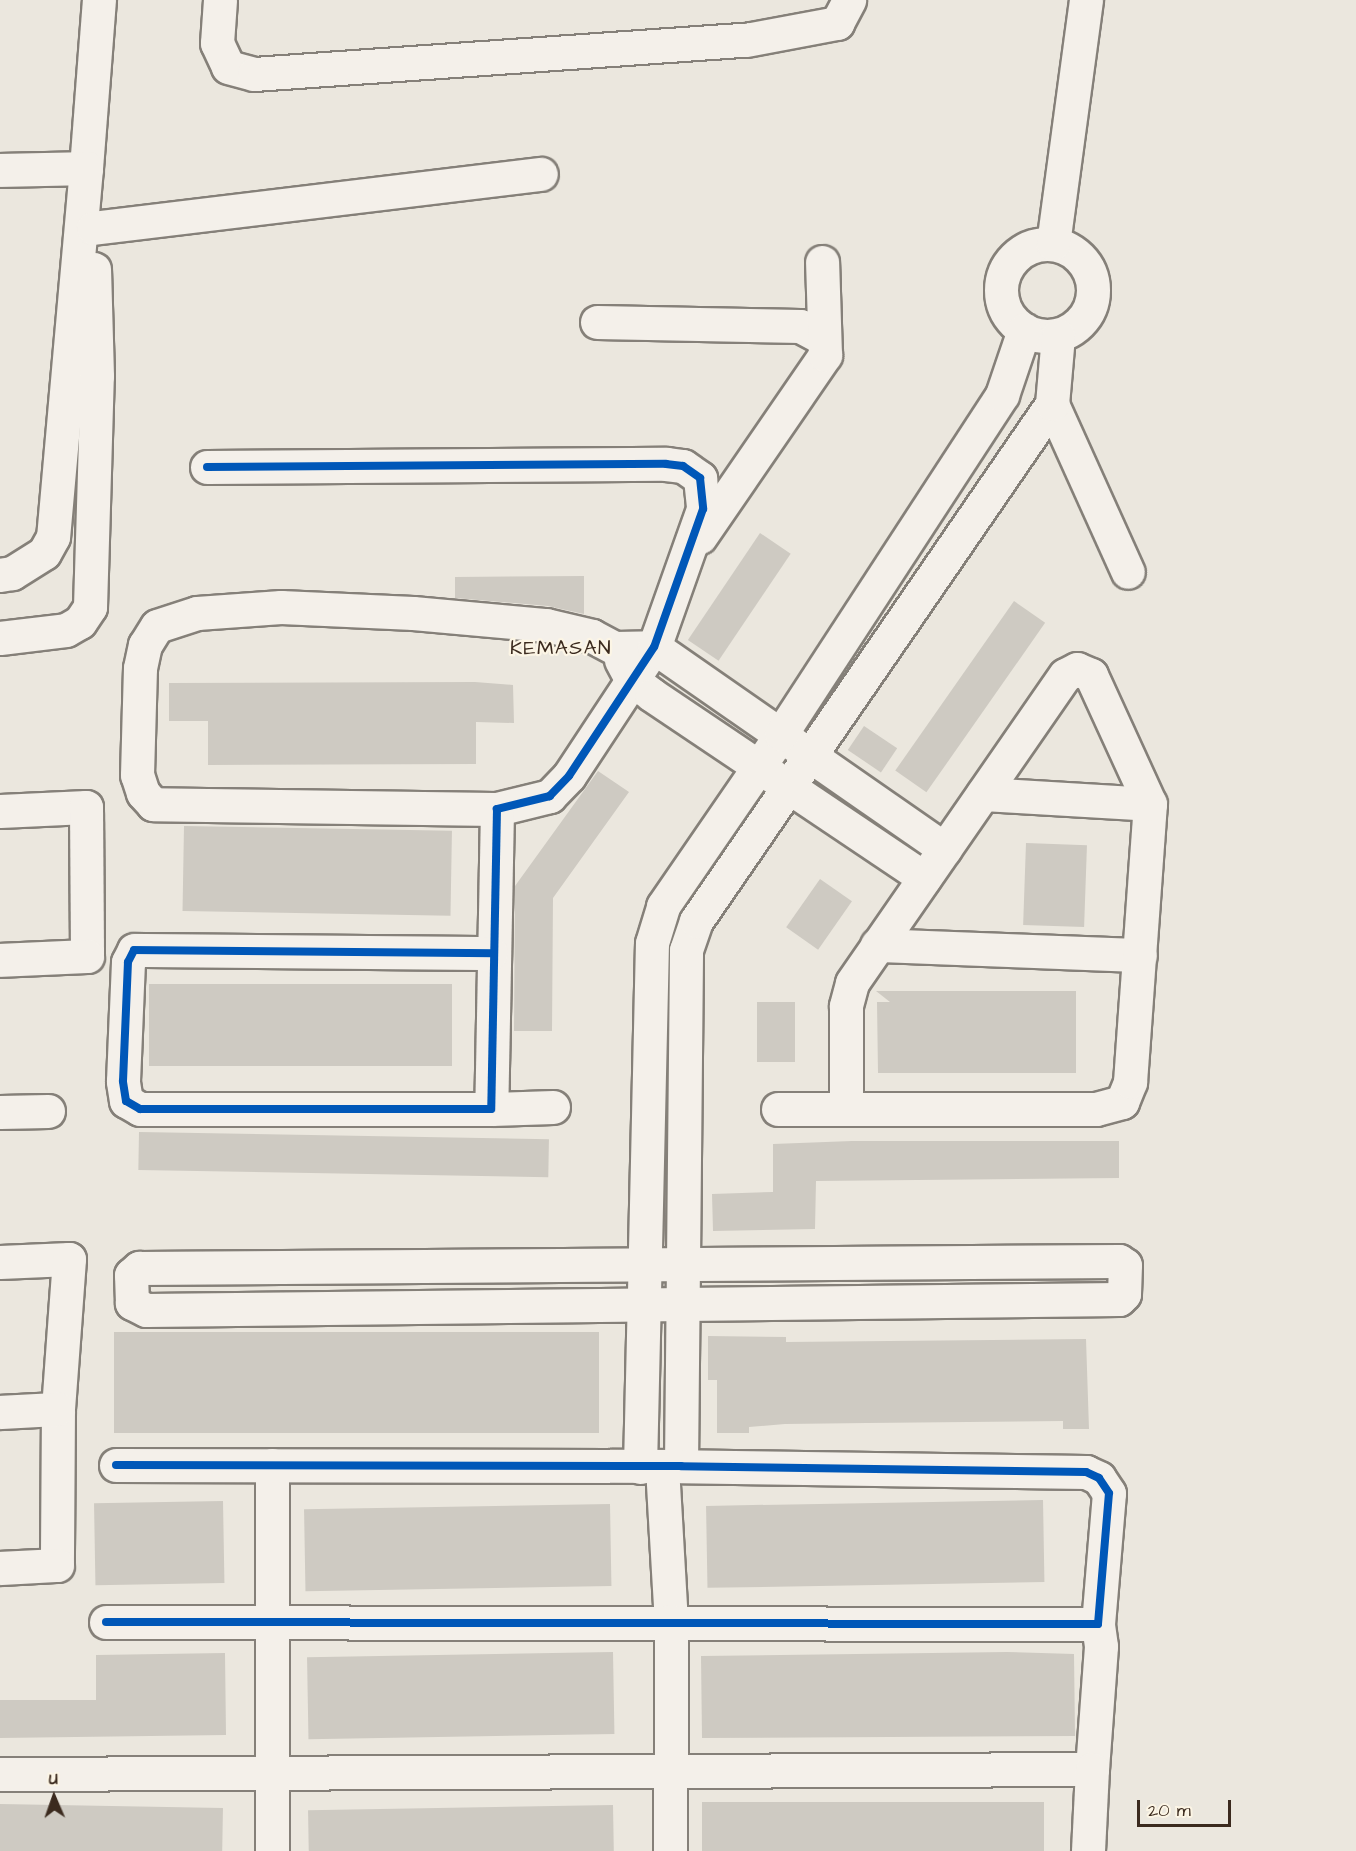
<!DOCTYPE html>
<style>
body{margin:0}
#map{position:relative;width:1356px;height:1851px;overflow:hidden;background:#ebe7de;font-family:"Architects Daughter",sans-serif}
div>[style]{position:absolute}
.building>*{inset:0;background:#cecac2;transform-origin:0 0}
.roads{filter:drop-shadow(2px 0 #858079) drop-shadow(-2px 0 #858079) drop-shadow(0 2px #858079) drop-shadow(0 -2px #858079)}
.minor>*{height:33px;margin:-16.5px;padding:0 16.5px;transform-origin:16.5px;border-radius:16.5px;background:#f4f0ea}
.minor>.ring{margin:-16.5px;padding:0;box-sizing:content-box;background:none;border:33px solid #f4f0ea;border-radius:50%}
.cycleway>*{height:8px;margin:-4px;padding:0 4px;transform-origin:4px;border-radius:4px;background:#0057b8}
span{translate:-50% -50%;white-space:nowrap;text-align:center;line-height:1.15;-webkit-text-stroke:4.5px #fcf5e5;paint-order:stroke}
.quarter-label{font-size:20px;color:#3b2a1e;letter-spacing:1.5px}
.north{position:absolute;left:24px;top:1767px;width:60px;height:60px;-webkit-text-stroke:4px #fcf5e5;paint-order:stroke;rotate:358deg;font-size:16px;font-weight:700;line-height:24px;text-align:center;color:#3b2a1e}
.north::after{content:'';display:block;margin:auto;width:21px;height:27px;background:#3b2a1e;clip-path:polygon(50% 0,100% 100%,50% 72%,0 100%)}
.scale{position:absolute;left:1137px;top:1800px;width:94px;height:27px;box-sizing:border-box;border:3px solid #3b2a1e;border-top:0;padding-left:8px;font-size:18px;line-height:21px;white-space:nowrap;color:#3b2a1e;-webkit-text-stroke:4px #fcf5e5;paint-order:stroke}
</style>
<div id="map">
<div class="building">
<div style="left:760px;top:533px;width:37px;height:129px;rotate:34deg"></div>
<div style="clip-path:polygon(584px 576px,584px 614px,548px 606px,455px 598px,455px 577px)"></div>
<div style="left:1014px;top:601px;width:38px;height:207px;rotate:35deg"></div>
<div style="clip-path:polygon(475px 682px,513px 685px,514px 723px,476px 722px,476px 764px,208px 765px,208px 721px,169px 721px,169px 683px)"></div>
<div style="left:864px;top:726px;width:40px;height:29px;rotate:34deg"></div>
<div style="clip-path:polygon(598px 771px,629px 792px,553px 898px,552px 1031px,514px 1031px,515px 886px)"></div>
<div style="left:184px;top:826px;width:268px;height:85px;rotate:1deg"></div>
<div style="left:1026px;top:843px;width:61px;height:82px;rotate:2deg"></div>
<div style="left:820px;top:879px;width:39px;height:59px;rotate:35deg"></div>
<div style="left:149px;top:984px;width:303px;height:82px"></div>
<div style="clip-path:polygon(876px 991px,1076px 991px,1076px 1073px,878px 1073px,877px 1002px,890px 1002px)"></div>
<div style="left:757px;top:1002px;width:38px;height:60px"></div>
<div style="left:139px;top:1132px;width:410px;height:38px;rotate:1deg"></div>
<div style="clip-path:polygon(852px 1141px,1119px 1141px,1119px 1178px,816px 1181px,815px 1229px,713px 1231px,712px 1194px,773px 1192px,773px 1144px)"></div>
<div style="left:114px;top:1332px;width:485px;height:101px"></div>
<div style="clip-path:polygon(708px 1336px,786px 1337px,786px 1342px,1086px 1339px,1089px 1429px,1063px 1429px,1063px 1421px,867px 1423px,785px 1424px,749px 1427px,749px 1433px,717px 1433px,717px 1380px,708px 1380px)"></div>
<div style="left:1043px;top:1500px;width:82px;height:337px;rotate:89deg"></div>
<div style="left:223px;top:1501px;width:82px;height:129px;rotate:89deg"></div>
<div style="left:610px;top:1504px;width:82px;height:306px;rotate:89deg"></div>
<div style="left:613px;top:1652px;width:82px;height:306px;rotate:89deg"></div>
<div style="clip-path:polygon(1007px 1652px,1074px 1654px,1075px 1736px,702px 1738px,701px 1656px)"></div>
<div style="clip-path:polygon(225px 1653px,226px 1735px,0 1738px,0 1700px,96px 1700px,96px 1655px)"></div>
<div style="left:1044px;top:1802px;width:49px;height:342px;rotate:90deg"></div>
<div style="left:0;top:1804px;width:223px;height:47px;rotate:1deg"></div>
<div style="left:613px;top:1805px;width:46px;height:305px;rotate:89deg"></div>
</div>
<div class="roads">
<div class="minor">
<div style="left:220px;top:0;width:43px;rotate:94deg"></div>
<div style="left:217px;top:43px;width:26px;rotate:65deg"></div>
<div style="left:228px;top:67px;width:27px;rotate:15deg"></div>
<div style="left:254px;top:74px;width:493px;rotate:-4deg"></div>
<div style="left:746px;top:40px;width:93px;rotate:-10.6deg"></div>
<div style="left:837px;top:23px;width:26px;rotate:-62deg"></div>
<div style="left:86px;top:168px;width:169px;rotate:-85.6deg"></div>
<div style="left:0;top:170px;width:86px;rotate:-1.3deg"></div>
<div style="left:86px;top:168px;width:370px;rotate:95.1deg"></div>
<div style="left:53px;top:537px;width:18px;rotate:119deg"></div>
<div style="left:44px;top:553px;width:38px;rotate:148deg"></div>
<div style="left:12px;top:573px;width:12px;rotate:171deg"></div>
<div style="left:93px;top:228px;width:451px;rotate:-6.9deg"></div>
<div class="ring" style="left:1001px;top:244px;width:59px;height:59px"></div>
<div style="left:1053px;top:244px;width:246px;rotate:-82.3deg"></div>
<div style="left:597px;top:322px;width:203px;rotate:1.1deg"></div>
<div style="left:800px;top:326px;width:24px;rotate:28deg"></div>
<div style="left:1052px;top:404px;width:184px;rotate:65.7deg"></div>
<div style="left:207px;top:467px;width:459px;rotate:-0.4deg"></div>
<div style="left:666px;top:464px;width:17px;rotate:7deg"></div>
<div style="left:683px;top:466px;width:21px;rotate:35deg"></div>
<div style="left:700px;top:478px;width:31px;rotate:84deg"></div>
<div style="left:703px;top:509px;width:146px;rotate:109.5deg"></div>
<div style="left:654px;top:647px;width:154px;rotate:123.4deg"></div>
<div style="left:569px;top:776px;width:28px;rotate:134deg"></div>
<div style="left:550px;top:796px;width:55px;rotate:166.2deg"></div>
<div style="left:497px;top:809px;width:300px;rotate:91.1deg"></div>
<div style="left:491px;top:1109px;width:351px;rotate:180deg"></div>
<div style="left:140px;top:1109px;width:16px;rotate:-150deg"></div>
<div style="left:126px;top:1101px;width:20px;rotate:-99deg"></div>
<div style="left:123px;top:1081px;width:119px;rotate:-87.6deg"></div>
<div style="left:128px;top:962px;width:13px;rotate:-63deg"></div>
<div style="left:134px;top:950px;width:357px;rotate:0.5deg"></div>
<div style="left:700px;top:537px;width:221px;rotate:-55.5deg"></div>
<div style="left:825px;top:355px;width:93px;rotate:-91.8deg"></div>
<div style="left:0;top:638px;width:66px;rotate:-6.9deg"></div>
<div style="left:66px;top:630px;width:16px;rotate:-30deg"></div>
<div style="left:80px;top:622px;width:18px;rotate:-56deg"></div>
<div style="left:90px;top:607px;width:231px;rotate:-88.3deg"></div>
<div style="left:97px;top:376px;width:107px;rotate:-91.6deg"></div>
<div style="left:621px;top:660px;width:21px;rotate:62deg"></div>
<div style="left:631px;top:679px;width:26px;rotate:37deg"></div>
<div style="left:652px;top:695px;width:328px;rotate:33.9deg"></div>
<div style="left:983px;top:794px;width:167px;rotate:3.4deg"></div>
<div style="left:497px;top:809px;width:344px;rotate:-179.2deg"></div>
<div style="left:153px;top:804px;width:15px;rotate:-132deg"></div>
<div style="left:143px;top:793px;width:19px;rotate:-108deg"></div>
<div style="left:137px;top:775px;width:107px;rotate:-88.4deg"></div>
<div style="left:140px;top:668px;width:24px;rotate:-78deg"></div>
<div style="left:145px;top:645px;width:22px;rotate:-58deg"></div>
<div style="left:157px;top:626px;width:42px;rotate:-18deg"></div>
<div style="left:197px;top:613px;width:84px;rotate:-4.1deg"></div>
<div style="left:281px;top:607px;width:132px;rotate:2.6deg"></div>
<div style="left:413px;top:613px;width:134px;rotate:5.2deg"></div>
<div style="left:546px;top:625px;width:47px;rotate:13.4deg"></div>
<div style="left:592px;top:636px;width:26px;rotate:28deg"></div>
<div style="left:615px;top:648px;width:39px;rotate:-1deg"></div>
<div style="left:654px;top:647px;width:354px;rotate:34.8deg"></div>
<div style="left:0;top:811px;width:86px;rotate:-2.7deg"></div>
<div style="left:86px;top:807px;width:149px;rotate:89.6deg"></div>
<div style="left:87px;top:956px;width:87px;rotate:177.4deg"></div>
<div style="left:877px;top:945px;width:263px;rotate:2.2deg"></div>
<div style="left:491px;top:1109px;width:62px;rotate:-1.8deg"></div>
<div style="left:778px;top:1109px;width:318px"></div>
<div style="left:1096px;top:1109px;width:27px;rotate:-15deg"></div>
<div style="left:1122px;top:1102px;width:22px;rotate:-68deg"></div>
<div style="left:1130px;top:1082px;width:279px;rotate:-85.9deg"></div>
<div style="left:1150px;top:804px;width:142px;rotate:-114.6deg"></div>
<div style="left:1091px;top:675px;width:15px;rotate:-157deg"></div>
<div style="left:1077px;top:669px;width:13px;rotate:153deg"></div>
<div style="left:1065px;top:675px;width:374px;rotate:124.7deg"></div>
<div style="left:852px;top:983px;width:24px;rotate:105deg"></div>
<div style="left:846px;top:1006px;width:101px;rotate:90deg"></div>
<div style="left:0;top:1112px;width:48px;rotate:-1.2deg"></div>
<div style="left:1119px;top:1261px;width:7px;rotate:34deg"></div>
<div style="left:1125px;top:1265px;width:29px;rotate:92deg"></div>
<div style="left:1124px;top:1294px;width:7px;rotate:135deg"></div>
<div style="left:1119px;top:1299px;width:973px;rotate:179.35deg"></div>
<div style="left:146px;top:1310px;width:16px;rotate:-153deg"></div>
<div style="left:132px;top:1303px;width:28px;rotate:-92deg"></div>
<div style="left:131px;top:1275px;width:11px;rotate:-41deg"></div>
<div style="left:139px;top:1268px;width:980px;rotate:-0.41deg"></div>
<div style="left:0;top:1262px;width:69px;rotate:-2.5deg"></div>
<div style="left:69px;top:1259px;width:150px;rotate:94.2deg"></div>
<div style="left:58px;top:1409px;width:156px;rotate:90.4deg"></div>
<div style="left:57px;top:1565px;width:57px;rotate:177deg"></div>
<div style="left:0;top:1412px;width:58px;rotate:-3deg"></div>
<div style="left:272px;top:1465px;width:386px;rotate:90deg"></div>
<div style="left:681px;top:1466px;width:516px;rotate:-89.44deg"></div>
<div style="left:686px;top:950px;width:31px;rotate:-71deg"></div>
<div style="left:696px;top:921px;width:628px;rotate:-55.45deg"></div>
<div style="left:1052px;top:404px;width:69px;rotate:-85deg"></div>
<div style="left:640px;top:1467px;width:524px;rotate:-88.69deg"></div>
<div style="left:652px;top:943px;width:39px;rotate:-73deg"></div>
<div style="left:663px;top:906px;width:209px;rotate:-55.5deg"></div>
<div style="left:781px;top:734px;width:405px;rotate:-56.9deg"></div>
<div style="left:1002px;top:395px;width:69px;rotate:-71.3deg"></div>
<div style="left:662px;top:1467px;width:154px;rotate:86.7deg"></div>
<div style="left:671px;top:1621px;width:230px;rotate:90.2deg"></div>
<div style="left:106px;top:1622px;width:992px;rotate:0.12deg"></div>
<div style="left:1098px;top:1624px;width:131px;rotate:-85.2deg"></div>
<div style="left:1109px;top:1493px;width:18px;rotate:-124deg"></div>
<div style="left:1099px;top:1478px;width:14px;rotate:-155deg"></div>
<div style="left:1086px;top:1472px;width:405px;rotate:-179.2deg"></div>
<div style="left:681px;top:1466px;width:565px;rotate:-179.9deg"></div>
<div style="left:1092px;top:1769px;width:123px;rotate:-85.8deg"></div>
<div style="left:1101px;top:1646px;width:22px;rotate:-98deg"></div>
<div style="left:0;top:1774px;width:1092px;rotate:-0.26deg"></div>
<div style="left:1092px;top:1769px;width:82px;rotate:92.8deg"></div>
</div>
</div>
<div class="cycleway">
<div style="left:207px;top:467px;width:459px;rotate:-0.4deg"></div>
<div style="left:666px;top:464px;width:17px;rotate:7deg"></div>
<div style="left:683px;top:466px;width:21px;rotate:35deg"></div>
<div style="left:700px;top:478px;width:31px;rotate:84deg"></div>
<div style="left:703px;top:509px;width:146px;rotate:109.5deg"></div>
<div style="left:654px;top:647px;width:154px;rotate:123.4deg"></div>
<div style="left:569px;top:776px;width:28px;rotate:134deg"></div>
<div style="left:550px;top:796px;width:55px;rotate:166.2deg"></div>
<div style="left:497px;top:809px;width:300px;rotate:91.1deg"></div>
<div style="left:491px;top:1109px;width:351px;rotate:180deg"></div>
<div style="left:140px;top:1109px;width:16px;rotate:-150deg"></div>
<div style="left:126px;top:1101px;width:20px;rotate:-99deg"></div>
<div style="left:123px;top:1081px;width:119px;rotate:-87.6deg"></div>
<div style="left:128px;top:962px;width:13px;rotate:-63deg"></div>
<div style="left:134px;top:950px;width:357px;rotate:0.5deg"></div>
<div style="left:106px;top:1622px;width:992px;rotate:0.12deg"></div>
<div style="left:1098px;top:1624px;width:131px;rotate:-85.2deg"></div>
<div style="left:1109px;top:1493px;width:18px;rotate:-124deg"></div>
<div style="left:1099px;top:1478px;width:14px;rotate:-155deg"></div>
<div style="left:1086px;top:1472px;width:405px;rotate:-179.2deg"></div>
<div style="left:681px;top:1466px;width:565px;rotate:-179.9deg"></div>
</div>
<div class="quarter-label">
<span style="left:561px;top:648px">KEMASAN</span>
</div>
<div class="north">U</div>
<div class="scale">20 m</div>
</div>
